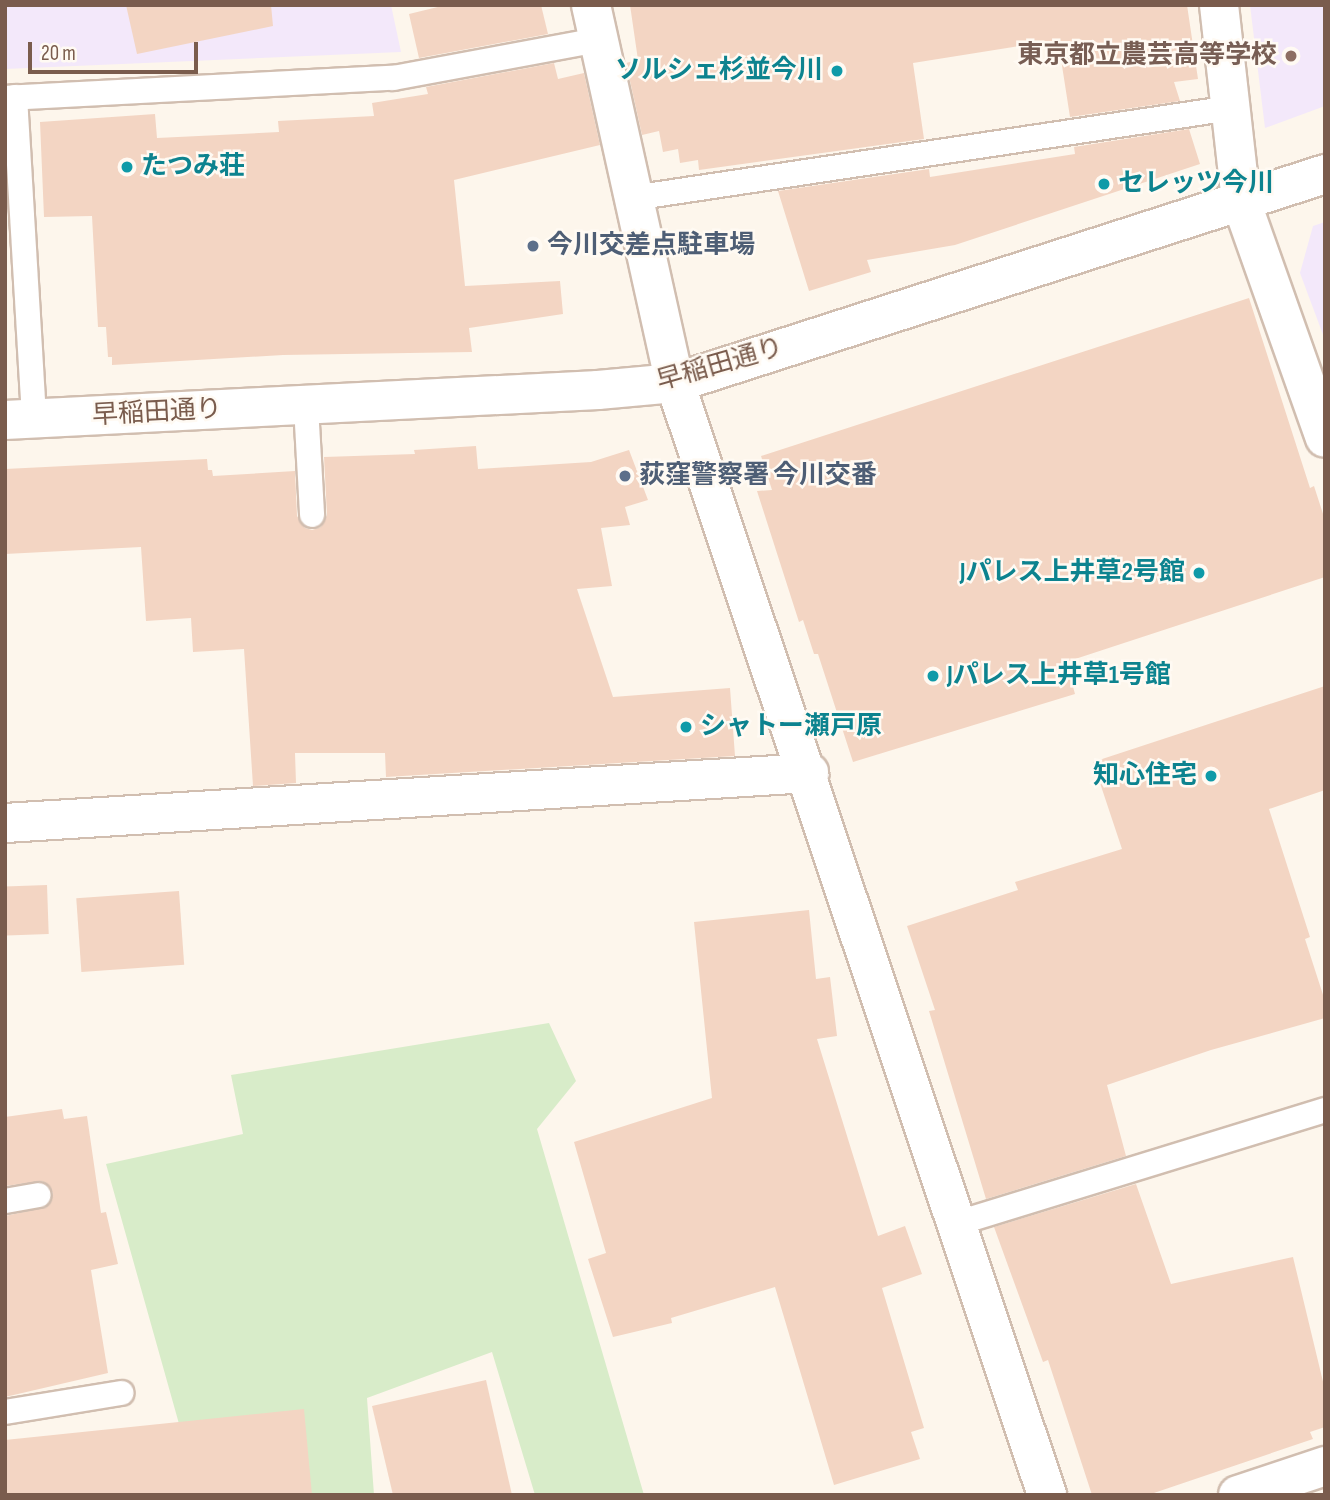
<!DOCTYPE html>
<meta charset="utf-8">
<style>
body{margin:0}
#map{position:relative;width:1330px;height:1500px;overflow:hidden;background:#fdf6ec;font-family:"Sofia Sans Condensed","Noto Sans JP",sans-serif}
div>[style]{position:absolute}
.education>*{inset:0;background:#f3e8fa}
.green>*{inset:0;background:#d8ecc9}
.building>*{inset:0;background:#f3d5c3;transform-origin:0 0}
.roads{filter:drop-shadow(2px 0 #d1beb0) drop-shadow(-2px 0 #d1beb0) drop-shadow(0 2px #d1beb0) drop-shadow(0 -2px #d1beb0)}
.service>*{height:24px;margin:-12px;padding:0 12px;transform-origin:12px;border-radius:12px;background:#fff}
.minor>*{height:38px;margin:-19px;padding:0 19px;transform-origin:19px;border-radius:19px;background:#fff}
.tertiary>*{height:38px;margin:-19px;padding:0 19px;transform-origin:19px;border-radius:19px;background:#fff}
.secondary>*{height:38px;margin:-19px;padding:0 19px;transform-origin:19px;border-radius:19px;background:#fff}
.dots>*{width:19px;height:19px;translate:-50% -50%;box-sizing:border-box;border:4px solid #fffaf3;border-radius:50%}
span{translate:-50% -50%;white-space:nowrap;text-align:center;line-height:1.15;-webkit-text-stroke:5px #fffaf3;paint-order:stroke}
.education-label{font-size:26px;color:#785e54;font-weight:700}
.right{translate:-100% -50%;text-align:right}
.culture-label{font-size:26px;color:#0d838f;font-weight:700}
.left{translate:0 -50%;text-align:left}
.service-label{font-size:26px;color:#4e5e75;font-weight:700}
.street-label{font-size:26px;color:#7a5c4d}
.frame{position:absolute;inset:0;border:7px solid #7a5c4d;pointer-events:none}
.scale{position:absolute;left:28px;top:42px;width:170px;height:32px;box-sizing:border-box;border:4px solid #7a5c4d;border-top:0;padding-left:9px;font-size:21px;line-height:24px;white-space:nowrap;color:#7a5c4d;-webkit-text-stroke:5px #fffaf3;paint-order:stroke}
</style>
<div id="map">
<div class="education">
<div style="clip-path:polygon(5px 5px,391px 5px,401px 52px,5px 69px)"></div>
<div style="clip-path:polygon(1250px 5px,1325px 5px,1325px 106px,1265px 128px)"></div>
<div style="clip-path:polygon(1325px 222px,1325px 340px,1300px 273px,1313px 226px)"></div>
</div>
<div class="green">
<div style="clip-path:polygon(549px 1023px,576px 1081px,537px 1129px,644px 1495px,535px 1495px,492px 1352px,367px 1398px,374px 1495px,199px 1495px,106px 1164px,243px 1134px,231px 1075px)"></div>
</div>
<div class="building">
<div style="clip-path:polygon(126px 5px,271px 5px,273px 26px,137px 54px)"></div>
<div style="clip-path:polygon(446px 5px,541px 5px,548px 34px,419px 58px,409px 14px)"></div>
<div style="clip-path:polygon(630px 5px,1187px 5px,1198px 79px,1174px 82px,1180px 101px,1070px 117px,1058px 40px,913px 63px,924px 139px,699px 170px,698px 160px,680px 163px,678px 149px,663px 152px,659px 131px,642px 135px,626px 63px,638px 60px)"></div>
<div style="clip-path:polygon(554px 63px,558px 79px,584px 73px,600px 145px,454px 180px,465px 286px,560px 281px,563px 314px,469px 328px,472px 352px,283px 355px,112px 365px,112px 357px,108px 357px,106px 327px,98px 327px,92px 216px,44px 217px,40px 122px,155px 114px,157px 138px,279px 132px,278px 121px,374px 116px,372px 103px,428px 94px,426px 87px)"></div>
<div style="clip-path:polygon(1189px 129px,1200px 164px,955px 245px,867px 260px,871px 272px,809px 291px,778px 191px,929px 169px,930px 177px,1075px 154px,1074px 147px)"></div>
<div style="clip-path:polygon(1249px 298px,1310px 488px,1314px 486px,1325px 520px,1325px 577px,1066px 662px,1075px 694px,853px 762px,818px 654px,814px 654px,803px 620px,799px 622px,757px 491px,772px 490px,761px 456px)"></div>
<div style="clip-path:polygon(476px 446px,478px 469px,591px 462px,629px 450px,648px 500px,625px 507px,630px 525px,601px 528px,612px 586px,577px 589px,613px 697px,730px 688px,735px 756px,386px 777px,385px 753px,295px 753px,296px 783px,253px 786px,244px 649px,193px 652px,191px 618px,146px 621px,141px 547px,5px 554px,5px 469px,207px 459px,208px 470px,212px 470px,213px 476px,295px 471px,297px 516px,305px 528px,312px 530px,321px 527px,327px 515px,324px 457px,415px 454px,414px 450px)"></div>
<div style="clip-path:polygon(1325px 686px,1325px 790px,1269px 809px,1310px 937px,1305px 939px,1325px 1001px,1325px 1018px,1211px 1050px,1107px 1085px,1126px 1156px,986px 1199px,929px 1011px,935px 1010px,907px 926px,1018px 890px,1015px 882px,1122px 849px,1093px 762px)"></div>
<div style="left:47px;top:885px;width:49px;height:42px;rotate:88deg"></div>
<div style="left:179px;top:891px;width:74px;height:103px;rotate:86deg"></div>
<div style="clip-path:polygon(809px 910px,816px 979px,830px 977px,837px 1036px,817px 1039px,878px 1236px,905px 1226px,922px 1274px,882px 1288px,924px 1428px,911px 1432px,920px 1459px,834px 1485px,775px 1287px,671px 1318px,672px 1323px,613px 1337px,588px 1259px,606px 1253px,574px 1142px,712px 1098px,694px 922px)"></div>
<div style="clip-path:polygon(62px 1109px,64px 1119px,87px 1116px,101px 1213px,106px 1212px,118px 1264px,91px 1270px,108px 1373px,5px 1397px,5px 1216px,47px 1207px,53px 1193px,42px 1181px,5px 1186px,5px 1117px)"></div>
<div style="clip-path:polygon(1136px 1184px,1171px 1284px,1293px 1257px,1325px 1390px,1325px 1427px,1310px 1432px,1313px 1439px,1148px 1495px,1092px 1495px,1048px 1360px,1043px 1362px,994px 1227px)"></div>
<div style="clip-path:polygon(486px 1380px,512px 1495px,393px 1495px,372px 1406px)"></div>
<div style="clip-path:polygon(304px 1409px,312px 1495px,5px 1495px,5px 1440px)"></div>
</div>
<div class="roads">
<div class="service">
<div style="left:15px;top:97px;width:322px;rotate:86.6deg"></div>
<div style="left:5px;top:98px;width:389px;rotate:-3deg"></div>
<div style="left:393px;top:78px;width:208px;rotate:-10.5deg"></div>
<div style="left:633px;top:198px;width:605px;rotate:-8.56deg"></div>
<div style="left:306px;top:406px;width:109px;rotate:86.8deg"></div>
<div style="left:5px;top:1201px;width:34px;rotate:-10deg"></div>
<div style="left:958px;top:1223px;width:384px;rotate:-17.1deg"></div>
<div style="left:5px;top:1412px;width:118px;rotate:-9.3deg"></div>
</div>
<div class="minor">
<div style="left:1219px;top:5px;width:197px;rotate:83.6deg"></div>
<div style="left:1241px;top:201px;width:251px;rotate:70.5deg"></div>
<div style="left:5px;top:823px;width:806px;rotate:-3.56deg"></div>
<div style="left:1238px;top:1495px;width:92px;rotate:-18.4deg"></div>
</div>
<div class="tertiary">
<div style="left:591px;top:5px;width:387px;rotate:77.5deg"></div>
<div style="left:675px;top:383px;width:1173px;rotate:71.5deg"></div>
</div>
<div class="secondary">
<div style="left:5px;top:420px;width:594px;rotate:-2.9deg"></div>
<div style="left:598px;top:390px;width:77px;rotate:-5.2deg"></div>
<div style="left:675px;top:383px;width:683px;rotate:-17.82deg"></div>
</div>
</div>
<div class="dots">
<div style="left:1291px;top:56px;background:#8d6e63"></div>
<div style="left:837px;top:71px;background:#0f9aa8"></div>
<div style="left:127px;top:167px;background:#0f9aa8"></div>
<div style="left:1104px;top:184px;background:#0f9aa8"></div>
<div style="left:533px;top:246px;background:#5c6f8a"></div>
<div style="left:625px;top:476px;background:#5c6f8a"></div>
<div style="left:1199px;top:573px;background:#0f9aa8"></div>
<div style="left:933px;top:676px;background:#0f9aa8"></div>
<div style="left:686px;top:727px;background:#0f9aa8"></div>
<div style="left:1211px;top:776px;background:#0f9aa8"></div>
</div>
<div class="education-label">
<span class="right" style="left:1277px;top:56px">東京都立農芸高等学校</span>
</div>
<div class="culture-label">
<span class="right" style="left:823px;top:71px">ソルシェ杉並今川</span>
<span class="left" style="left:141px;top:167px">たつみ荘</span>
<span class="left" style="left:1118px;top:184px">セレッツ今川</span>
<span class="right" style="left:1185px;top:573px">Jパレス上井草2号館</span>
<span class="left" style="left:947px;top:676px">Jパレス上井草1号館</span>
<span class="left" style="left:700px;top:727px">シャトー瀬戸原</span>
<span class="right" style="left:1197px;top:776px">知心住宅</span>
</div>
<div class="service-label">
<span class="left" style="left:547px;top:246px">今川交差点駐車場</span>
<span class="left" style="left:639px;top:476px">荻窪警察署 今川交番</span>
</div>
<div class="street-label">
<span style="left:720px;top:365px;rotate:-16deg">早稲田通り</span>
<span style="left:157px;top:413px;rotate:-3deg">早稲田通り</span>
</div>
<div class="frame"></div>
<div class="scale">20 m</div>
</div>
